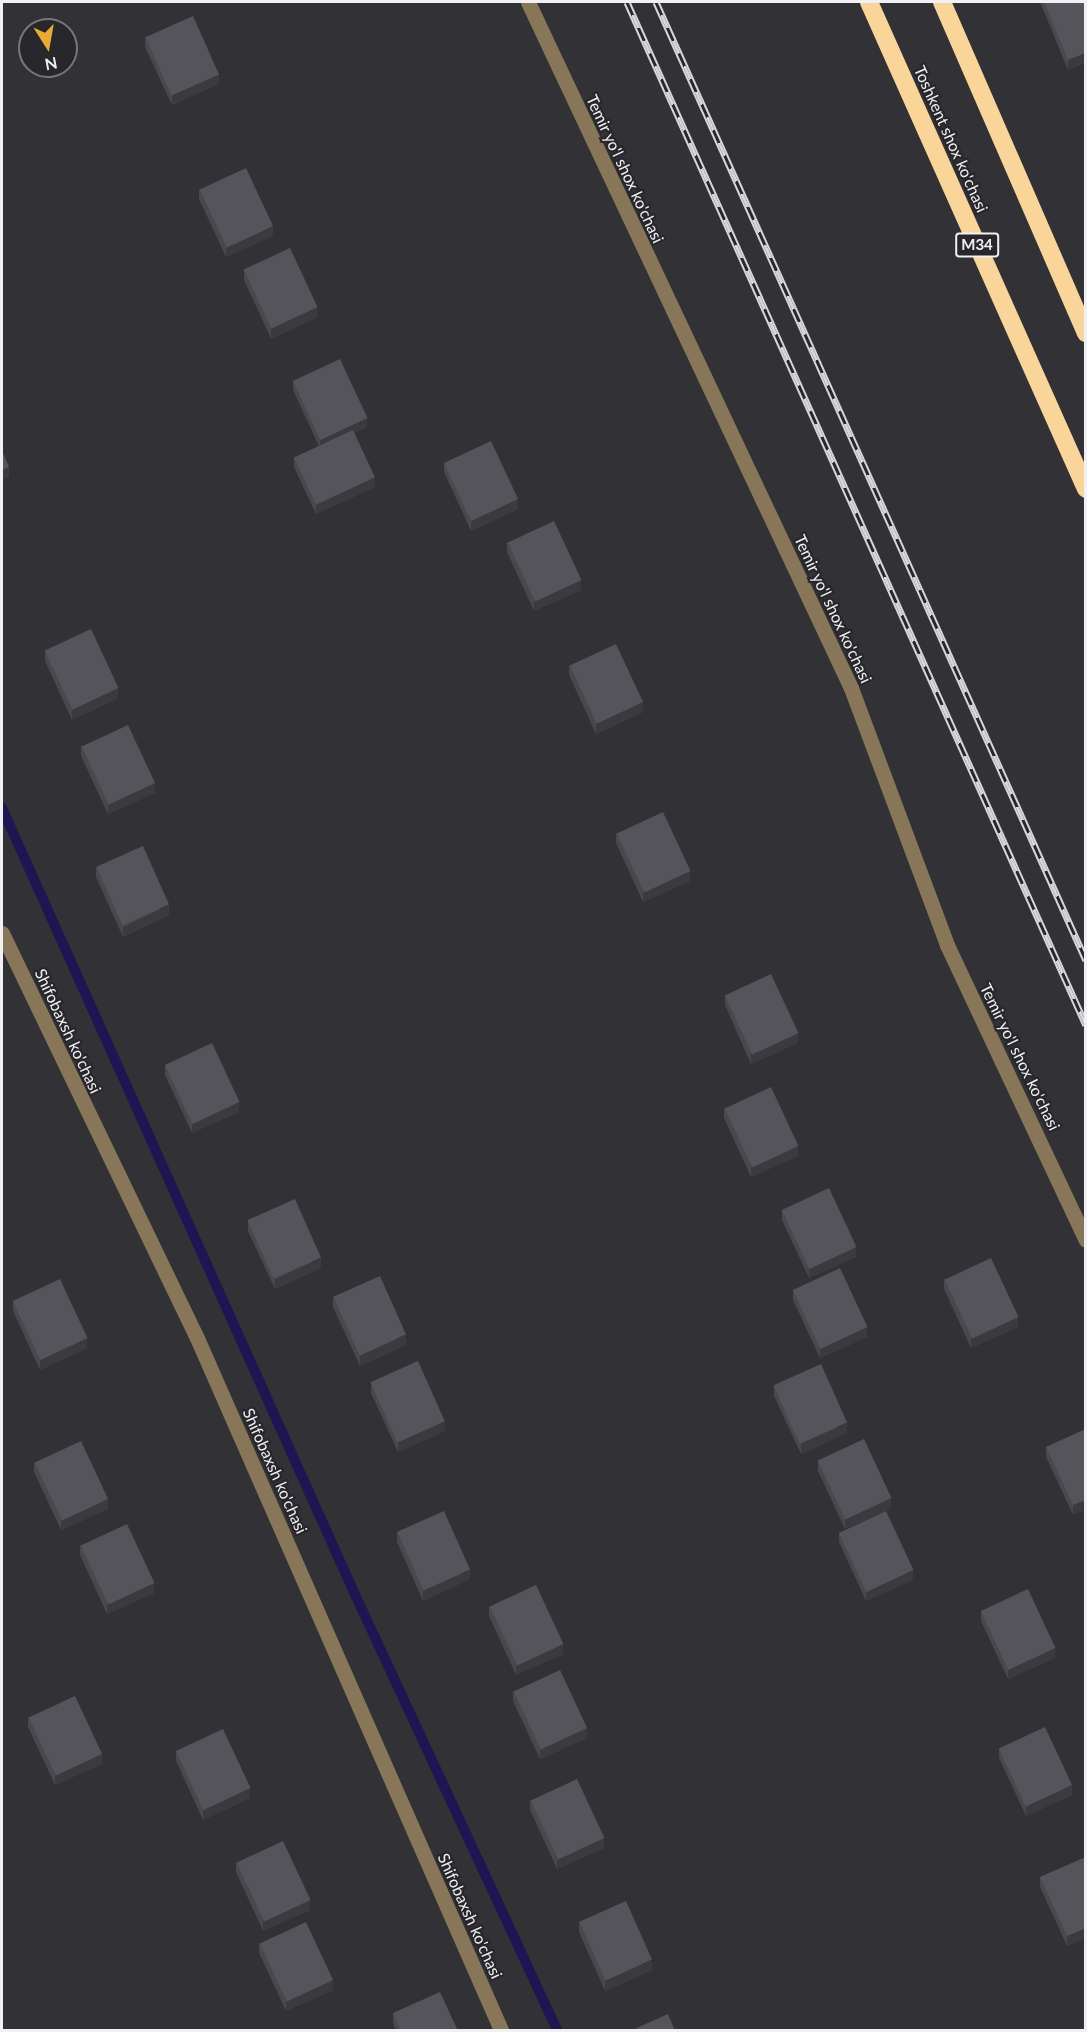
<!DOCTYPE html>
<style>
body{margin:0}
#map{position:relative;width:1087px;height:2032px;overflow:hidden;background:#313136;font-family:Lato,sans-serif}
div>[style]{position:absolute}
.stream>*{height:10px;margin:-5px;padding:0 5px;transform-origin:5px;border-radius:5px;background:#201452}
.minor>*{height:15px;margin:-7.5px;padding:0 7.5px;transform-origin:7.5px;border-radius:7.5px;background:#887658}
.highway>*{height:18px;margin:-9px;padding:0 9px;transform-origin:9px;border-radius:9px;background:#f9d59a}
.rail>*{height:7px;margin-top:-3.5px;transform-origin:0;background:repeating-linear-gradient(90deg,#27272c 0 14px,#d7d7da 0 28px);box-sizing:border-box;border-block:2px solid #d7d7da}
.wall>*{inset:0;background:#48484d}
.shaded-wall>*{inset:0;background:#3b3b3f}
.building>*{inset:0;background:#54545a;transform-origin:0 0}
span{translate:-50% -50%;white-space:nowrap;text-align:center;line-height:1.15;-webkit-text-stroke:4.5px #27272c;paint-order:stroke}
.shield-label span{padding:2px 4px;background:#27272c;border:2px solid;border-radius:4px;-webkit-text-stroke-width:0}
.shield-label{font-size:15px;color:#f1f1f4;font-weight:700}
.street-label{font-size:16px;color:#f1f1f4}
.frame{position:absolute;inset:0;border:3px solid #f1f1f4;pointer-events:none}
.north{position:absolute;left:18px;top:18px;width:60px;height:60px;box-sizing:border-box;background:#27272c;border:2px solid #78787c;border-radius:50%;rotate:169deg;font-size:16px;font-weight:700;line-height:24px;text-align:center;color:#f1f1f4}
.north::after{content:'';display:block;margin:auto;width:21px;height:27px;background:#e8ab37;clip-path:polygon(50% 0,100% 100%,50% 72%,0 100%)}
</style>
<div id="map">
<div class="stream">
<div style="left:2px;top:808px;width:855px;rotate:65.83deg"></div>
<div style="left:352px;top:1588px;width:487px;rotate:65.1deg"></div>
</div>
<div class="minor">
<div style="left:528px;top:2px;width:758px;rotate:64.79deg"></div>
<div style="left:851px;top:688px;width:274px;rotate:69.5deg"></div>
<div style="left:947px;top:945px;width:326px;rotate:64.8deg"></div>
<div style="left:2px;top:933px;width:449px;rotate:64.3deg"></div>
<div style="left:197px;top:1338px;width:756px;rotate:66.28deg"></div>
</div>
<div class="highway">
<div style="left:869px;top:2px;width:533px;rotate:65.98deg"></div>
<div style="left:942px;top:2px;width:361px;rotate:66.5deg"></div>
</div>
<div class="rail">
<div style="left:627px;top:2px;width:1121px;rotate:65.84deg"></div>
<div style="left:656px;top:2px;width:1050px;rotate:65.83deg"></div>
</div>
<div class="wall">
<div style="clip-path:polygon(1040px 2px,1086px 2px,1068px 70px)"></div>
<div style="clip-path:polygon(145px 37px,219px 84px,172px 105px,145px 47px)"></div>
<div style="clip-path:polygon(199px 189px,273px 236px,226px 257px,199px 199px)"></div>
<div style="clip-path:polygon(244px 270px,317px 317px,271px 339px,244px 280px)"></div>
<div style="clip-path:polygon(293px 381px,367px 427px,354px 433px,375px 487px,316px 514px,294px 467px,294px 458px,319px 446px,293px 390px)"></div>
<div style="clip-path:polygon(444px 463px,518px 509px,471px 531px,444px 472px)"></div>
<div style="clip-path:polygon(507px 542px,581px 590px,534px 611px,507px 552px)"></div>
<div style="clip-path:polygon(45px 651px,118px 698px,72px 720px,45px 661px)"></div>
<div style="clip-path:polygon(569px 665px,643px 712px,596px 734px,569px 675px)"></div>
<div style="clip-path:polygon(81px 746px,155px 793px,108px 814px,81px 756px)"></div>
<div style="clip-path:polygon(616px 833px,690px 881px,643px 902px,616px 843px)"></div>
<div style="clip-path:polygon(96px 867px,169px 915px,123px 937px,96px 877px)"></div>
<div style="clip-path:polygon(725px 995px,798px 1043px,751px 1064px,725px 1005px)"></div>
<div style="clip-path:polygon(165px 1065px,239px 1112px,192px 1133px,165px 1075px)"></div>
<div style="clip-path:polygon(724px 1108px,798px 1156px,751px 1177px,724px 1118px)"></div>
<div style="clip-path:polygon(782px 1210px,856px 1257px,809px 1278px,782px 1220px)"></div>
<div style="clip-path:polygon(248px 1221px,321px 1268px,275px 1289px,248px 1231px)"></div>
<div style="clip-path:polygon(944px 1279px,1018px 1327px,971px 1348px,944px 1289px)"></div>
<div style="clip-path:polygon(793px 1290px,867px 1337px,820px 1358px,793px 1300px)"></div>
<div style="clip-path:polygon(333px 1297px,406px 1345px,360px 1366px,333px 1307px)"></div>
<div style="clip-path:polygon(13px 1301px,87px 1348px,40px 1370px,13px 1311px)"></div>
<div style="clip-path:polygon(371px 1383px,445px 1431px,398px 1452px,371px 1393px)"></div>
<div style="clip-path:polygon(774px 1386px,847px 1433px,801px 1454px,774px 1396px)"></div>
<div style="clip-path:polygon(1086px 1429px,1073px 1515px,1046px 1457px,1046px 1447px)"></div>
<div style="clip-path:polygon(818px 1461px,891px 1508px,845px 1529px,818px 1471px)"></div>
<div style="clip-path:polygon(34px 1462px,108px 1509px,61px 1530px,34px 1472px)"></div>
<div style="clip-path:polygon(397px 1532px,470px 1579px,423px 1601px,397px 1542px)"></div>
<div style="clip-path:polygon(839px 1533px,913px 1580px,866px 1601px,839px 1542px)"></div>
<div style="clip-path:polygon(80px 1545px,154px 1593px,107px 1614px,80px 1555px)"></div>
<div style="clip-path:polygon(489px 1606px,563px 1654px,516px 1675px,489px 1616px)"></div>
<div style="clip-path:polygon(981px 1611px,1055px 1658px,1008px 1679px,981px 1621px)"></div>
<div style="clip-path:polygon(513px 1691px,587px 1738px,540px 1759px,513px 1701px)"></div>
<div style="clip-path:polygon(28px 1717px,102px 1764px,55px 1785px,28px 1727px)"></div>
<div style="clip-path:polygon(999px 1748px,1072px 1795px,1026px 1816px,999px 1758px)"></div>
<div style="clip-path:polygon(176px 1751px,250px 1798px,203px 1820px,176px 1761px)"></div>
<div style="clip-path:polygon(530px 1800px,604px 1848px,557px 1869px,530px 1810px)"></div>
<div style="clip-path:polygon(1086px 1857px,1086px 1938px,1067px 1946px,1040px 1887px,1040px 1877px)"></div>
<div style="clip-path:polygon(236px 1862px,310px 1910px,263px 1931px,236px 1872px)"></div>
<div style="clip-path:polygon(579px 1922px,652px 1970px,605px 1991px,579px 1932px)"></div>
<div style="clip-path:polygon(259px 1943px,333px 1990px,286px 2011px,259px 1953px)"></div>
<div style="clip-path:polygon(393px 2013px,458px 2031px,396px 2031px,393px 2023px)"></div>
</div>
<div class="shaded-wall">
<div style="clip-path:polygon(1086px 53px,1086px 63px,1068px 70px,1068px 60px)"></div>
<div style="clip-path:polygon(219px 74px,219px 84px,172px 105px,172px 95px)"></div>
<div style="clip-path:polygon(273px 226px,273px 236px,226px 257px,226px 248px)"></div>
<div style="clip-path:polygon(317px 307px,317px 317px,271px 339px,271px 329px)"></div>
<div style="clip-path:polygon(367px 418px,367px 427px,320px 449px,320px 439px)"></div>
<div style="clip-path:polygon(9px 467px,9px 477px,2px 480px,2px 470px)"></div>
<div style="clip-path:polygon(375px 477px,375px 487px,316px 514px,316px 505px)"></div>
<div style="clip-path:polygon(518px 499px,518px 509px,471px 531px,471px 521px)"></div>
<div style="clip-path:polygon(581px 580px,581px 590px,534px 611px,534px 601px)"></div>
<div style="clip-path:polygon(118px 688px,118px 698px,72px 720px,72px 710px)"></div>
<div style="clip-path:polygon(643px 702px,643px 712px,596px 734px,596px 724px)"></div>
<div style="clip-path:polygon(155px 783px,155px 793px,108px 814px,108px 804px)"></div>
<div style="clip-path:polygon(690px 871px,690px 881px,643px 902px,643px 892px)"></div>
<div style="clip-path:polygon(169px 905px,169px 915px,123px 937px,123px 927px)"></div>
<div style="clip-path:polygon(798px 1033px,798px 1043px,751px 1064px,751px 1054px)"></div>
<div style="clip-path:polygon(239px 1102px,239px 1112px,192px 1133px,192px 1123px)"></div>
<div style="clip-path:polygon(798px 1146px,798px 1156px,751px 1177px,751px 1167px)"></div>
<div style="clip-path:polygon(856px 1247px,856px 1257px,809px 1278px,809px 1268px)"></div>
<div style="clip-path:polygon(321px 1258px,321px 1268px,275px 1289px,275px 1279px)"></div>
<div style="clip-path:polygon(1018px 1317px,1018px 1327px,971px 1348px,971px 1338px)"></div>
<div style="clip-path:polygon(867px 1327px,867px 1337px,820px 1358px,820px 1348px)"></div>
<div style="clip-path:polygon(406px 1335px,406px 1345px,360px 1366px,360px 1356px)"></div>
<div style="clip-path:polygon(87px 1338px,87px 1348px,40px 1370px,40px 1360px)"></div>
<div style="clip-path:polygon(445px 1421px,445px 1431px,398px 1452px,398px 1442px)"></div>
<div style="clip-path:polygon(847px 1423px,847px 1433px,801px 1454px,801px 1444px)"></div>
<div style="clip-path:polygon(891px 1498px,891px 1508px,845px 1529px,845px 1519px)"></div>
<div style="clip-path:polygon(108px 1499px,108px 1509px,61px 1530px,61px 1521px)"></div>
<div style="clip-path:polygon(1086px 1500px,1086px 1510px,1073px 1515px,1073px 1505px)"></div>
<div style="clip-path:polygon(470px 1570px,470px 1579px,423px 1601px,423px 1591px)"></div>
<div style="clip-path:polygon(913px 1570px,913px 1580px,866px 1601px,866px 1591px)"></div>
<div style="clip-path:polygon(154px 1583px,154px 1593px,107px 1614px,107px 1604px)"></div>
<div style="clip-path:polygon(563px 1644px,563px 1654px,516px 1675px,516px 1665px)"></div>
<div style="clip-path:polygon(1055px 1648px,1055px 1658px,1008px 1679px,1008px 1669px)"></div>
<div style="clip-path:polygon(587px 1728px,587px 1738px,540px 1759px,540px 1749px)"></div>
<div style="clip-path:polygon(102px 1754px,102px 1764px,55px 1785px,55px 1775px)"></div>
<div style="clip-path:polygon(1072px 1785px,1072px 1795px,1026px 1816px,1026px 1806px)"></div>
<div style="clip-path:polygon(250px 1788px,250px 1798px,203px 1820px,203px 1810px)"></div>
<div style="clip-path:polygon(604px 1838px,604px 1848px,557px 1869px,557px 1859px)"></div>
<div style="clip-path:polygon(310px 1900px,310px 1910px,263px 1931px,263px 1921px)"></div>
<div style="clip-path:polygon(1086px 1928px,1086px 1938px,1067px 1946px,1067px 1936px)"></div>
<div style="clip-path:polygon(652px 1960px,652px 1970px,605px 1991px,605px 1981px)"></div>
<div style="clip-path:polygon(333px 1980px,333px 1990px,286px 2011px,286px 2001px)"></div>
</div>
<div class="building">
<div style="clip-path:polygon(1044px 2px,1086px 2px,1086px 53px,1068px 60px)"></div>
<div style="left:193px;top:16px;width:64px;height:52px;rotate:66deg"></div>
<div style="left:246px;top:168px;width:64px;height:51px;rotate:65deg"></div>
<div style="left:290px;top:248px;width:65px;height:51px;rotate:65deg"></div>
<div style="left:340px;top:359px;width:65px;height:52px;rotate:65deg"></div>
<div style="left:353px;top:430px;width:52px;height:65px;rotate:65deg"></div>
<div style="left:491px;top:441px;width:64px;height:52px;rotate:65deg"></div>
<div style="clip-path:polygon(2px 451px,9px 467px,2px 470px)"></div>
<div style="left:554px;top:521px;width:65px;height:51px;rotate:65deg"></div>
<div style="left:91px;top:629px;width:65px;height:51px;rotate:65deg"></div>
<div style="left:616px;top:644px;width:64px;height:51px;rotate:65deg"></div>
<div style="left:128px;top:725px;width:64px;height:51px;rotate:65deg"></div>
<div style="left:663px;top:812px;width:65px;height:51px;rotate:65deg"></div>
<div style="left:143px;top:846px;width:64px;height:51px;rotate:66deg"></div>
<div style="left:771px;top:974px;width:65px;height:51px;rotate:65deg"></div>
<div style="left:212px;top:1043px;width:65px;height:52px;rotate:65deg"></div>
<div style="left:771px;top:1087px;width:65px;height:51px;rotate:65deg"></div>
<div style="left:829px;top:1188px;width:65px;height:52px;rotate:65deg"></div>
<div style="left:295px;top:1199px;width:64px;height:52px;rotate:66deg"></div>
<div style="left:991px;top:1258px;width:65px;height:51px;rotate:65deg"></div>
<div style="left:840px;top:1268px;width:65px;height:52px;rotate:65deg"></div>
<div style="left:380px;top:1276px;width:64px;height:51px;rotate:66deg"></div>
<div style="left:60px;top:1279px;width:65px;height:52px;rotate:65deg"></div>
<div style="left:418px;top:1361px;width:66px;height:52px;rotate:66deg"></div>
<div style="left:821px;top:1364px;width:64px;height:52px;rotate:66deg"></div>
<div style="clip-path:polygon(1086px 1429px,1086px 1500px,1073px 1505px,1046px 1447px)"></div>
<div style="left:864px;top:1439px;width:65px;height:51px;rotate:65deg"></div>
<div style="left:81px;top:1441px;width:64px;height:51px;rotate:65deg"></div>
<div style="left:444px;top:1511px;width:64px;height:51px;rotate:66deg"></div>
<div style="left:886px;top:1511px;width:65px;height:52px;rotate:65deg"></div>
<div style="left:127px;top:1524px;width:65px;height:51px;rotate:65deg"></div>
<div style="left:536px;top:1585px;width:65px;height:51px;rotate:65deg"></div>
<div style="left:1028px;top:1589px;width:65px;height:52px;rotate:65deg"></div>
<div style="left:560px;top:1670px;width:64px;height:51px;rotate:65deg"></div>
<div style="left:75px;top:1696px;width:64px;height:51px;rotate:65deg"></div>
<div style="left:1045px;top:1727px;width:64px;height:51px;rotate:65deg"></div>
<div style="left:223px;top:1729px;width:65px;height:52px;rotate:65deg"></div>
<div style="left:577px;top:1779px;width:65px;height:51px;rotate:65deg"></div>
<div style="left:283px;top:1841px;width:65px;height:51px;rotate:65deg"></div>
<div style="clip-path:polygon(1086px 1857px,1086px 1928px,1067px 1936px,1040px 1877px)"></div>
<div style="left:626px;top:1901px;width:64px;height:51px;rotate:66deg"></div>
<div style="left:306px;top:1922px;width:64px;height:51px;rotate:65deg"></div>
<div style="clip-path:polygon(440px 1992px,458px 2031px,401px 2031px,393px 2013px)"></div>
<div style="clip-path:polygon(668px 2014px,675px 2031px,630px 2031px)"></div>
</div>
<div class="shield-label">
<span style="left:977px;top:245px">M34</span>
</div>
<div class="street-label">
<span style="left:951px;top:139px;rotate:66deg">Toshkent shox ko'chasi</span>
<span style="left:625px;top:169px;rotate:65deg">Temir yo'l shox ko'chasi</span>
<span style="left:833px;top:609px;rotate:65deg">Temir yo'l shox ko'chasi</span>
<span style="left:68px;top:1031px;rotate:65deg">Shifobaxsh ko'chasi</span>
<span style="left:1020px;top:1057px;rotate:64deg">Temir yo'l shox ko'chasi</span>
<span style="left:275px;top:1471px;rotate:66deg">Shifobaxsh ko'chasi</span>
<span style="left:470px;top:1916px;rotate:66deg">Shifobaxsh ko'chasi</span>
</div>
<div class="frame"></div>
<div class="north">N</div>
</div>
